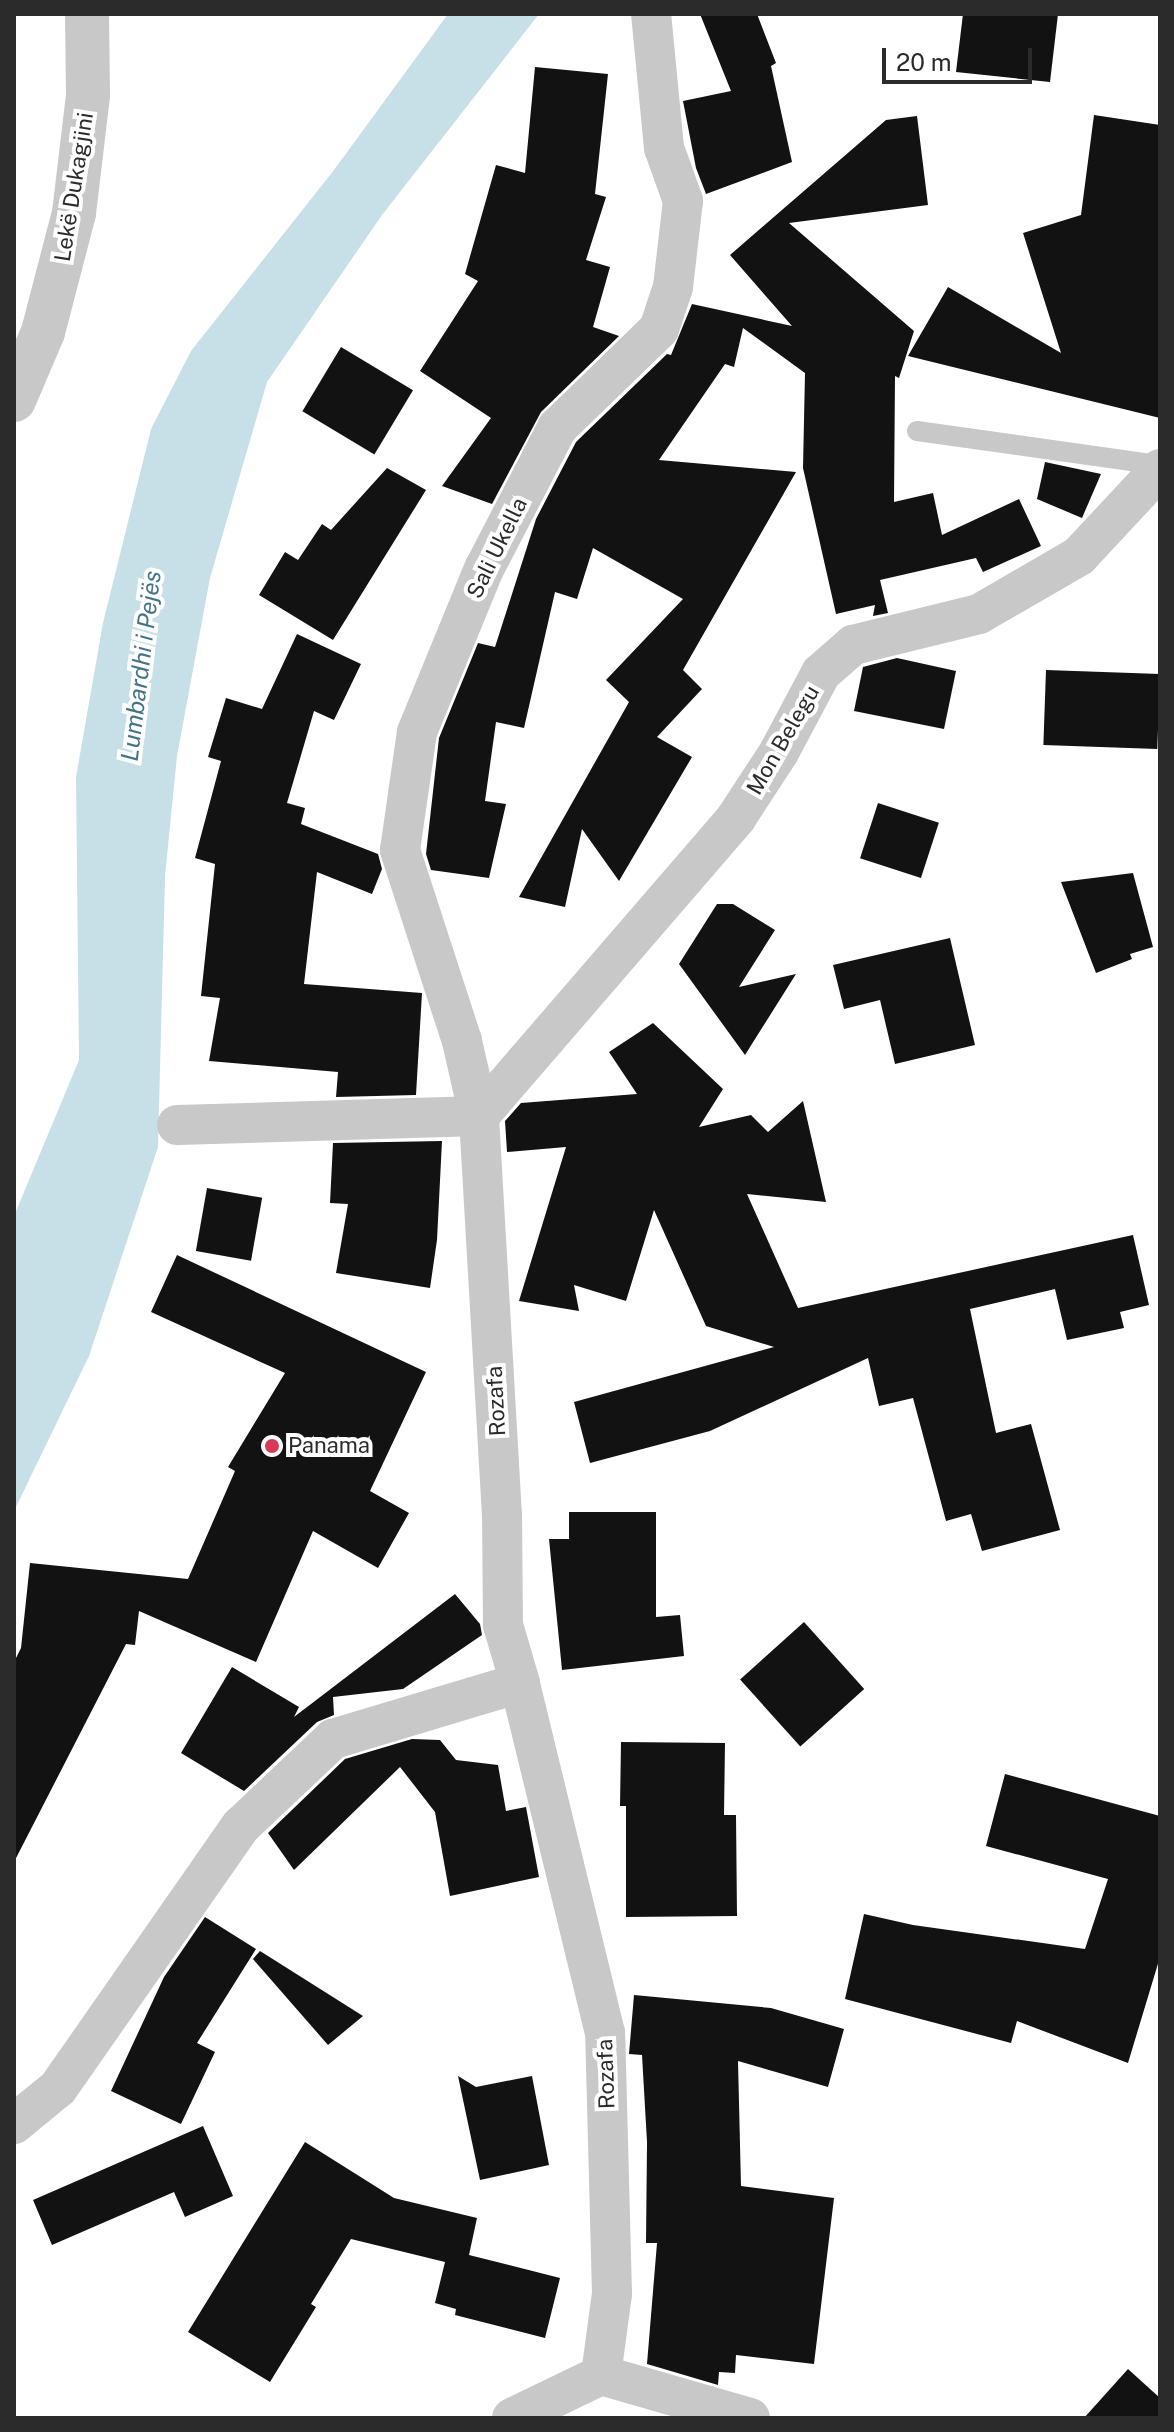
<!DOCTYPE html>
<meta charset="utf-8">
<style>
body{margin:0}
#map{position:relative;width:1174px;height:2432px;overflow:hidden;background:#fff;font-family:"Public Sans",sans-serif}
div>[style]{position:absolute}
.water>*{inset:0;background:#c7dfe7}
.building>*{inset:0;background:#121212;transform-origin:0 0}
.service>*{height:20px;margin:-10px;padding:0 10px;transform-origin:10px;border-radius:10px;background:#c8c8c8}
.minor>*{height:40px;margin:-20px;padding:0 20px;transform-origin:20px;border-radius:20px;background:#c8c8c8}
.tertiary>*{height:44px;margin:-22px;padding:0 22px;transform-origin:22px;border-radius:22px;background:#c8c8c8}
.dots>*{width:22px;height:22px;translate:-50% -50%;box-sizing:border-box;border:4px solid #fff;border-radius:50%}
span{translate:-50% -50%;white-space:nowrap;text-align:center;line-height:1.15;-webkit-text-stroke:8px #fff;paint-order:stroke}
.street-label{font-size:22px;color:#2b2b2b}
.poi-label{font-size:22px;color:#2b2b2b}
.left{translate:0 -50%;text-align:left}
.water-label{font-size:24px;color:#417486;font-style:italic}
.frame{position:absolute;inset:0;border:16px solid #2b2b2b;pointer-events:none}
.scale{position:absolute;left:882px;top:48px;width:150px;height:36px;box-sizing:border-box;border:4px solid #2b2b2b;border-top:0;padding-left:10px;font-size:24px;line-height:28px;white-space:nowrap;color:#2b2b2b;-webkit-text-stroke:6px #fff;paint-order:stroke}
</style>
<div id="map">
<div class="water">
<div style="clip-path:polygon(448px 14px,539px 14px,382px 215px,267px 382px,210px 578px,177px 756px,165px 876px,158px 1147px,89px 1356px,14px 1511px,14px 1216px,79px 1060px,76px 777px,103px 623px,151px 429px,191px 351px,334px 170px)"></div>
</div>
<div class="building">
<div style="clip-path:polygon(700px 14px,757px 14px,776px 63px,771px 66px,792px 162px,706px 194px,696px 168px,683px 101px,731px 91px)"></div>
<div style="clip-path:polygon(963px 14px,1058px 14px,1050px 82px,956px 72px)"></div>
<div style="clip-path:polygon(535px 67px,608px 74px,595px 194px,606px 197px,586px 260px,610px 267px,593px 327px,619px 336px,541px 412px,492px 504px,442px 486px,491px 418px,420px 371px,478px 281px,465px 274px,496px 165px,525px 173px)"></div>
<div style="clip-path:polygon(1094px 115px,1160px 125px,1160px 418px,908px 356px,948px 287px,1061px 353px,1023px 233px,1081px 215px)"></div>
<div style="clip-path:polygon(917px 116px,928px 205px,789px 223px,914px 331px,899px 378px,895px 376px,894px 502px,933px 493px,942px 535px,1019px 499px,1041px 546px,983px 572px,976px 558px,880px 580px,888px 613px,873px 616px,875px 605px,836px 614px,803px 468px,805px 373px,743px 328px,734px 367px,725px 364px,659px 460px,796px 472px,683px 670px,702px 689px,657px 737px,692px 757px,619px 881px,582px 829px,565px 907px,519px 897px,629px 702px,606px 680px,683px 599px,593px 548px,577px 599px,555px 592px,524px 728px,496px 722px,485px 801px,506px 804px,489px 878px,431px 870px,426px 854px,439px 738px,478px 643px,495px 647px,536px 519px,576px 442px,667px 354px,671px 355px,692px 304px,792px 326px,730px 255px,886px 120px)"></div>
<div style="left:341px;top:347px;width:84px;height:75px;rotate:31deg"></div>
<div style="clip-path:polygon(1045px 462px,1101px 474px,1082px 518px,1037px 499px)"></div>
<div style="clip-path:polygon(387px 468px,426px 490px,333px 640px,259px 595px,285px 552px,298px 560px,322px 524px,331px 530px)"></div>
<div style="clip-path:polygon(297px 634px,361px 664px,334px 720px,314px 711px,287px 803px,305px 808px,301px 824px,378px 854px,382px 869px,372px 894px,317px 872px,304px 984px,422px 993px,416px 1095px,336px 1097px,338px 1072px,209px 1061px,220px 998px,201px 996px,215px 864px,195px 858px,221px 761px,208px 757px,226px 698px,262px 709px)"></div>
<div style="clip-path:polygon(897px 658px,956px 671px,944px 729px,854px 711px,863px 667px)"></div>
<div style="left:1046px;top:670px;width:114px;height:75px;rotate:2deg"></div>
<div style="left:878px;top:803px;width:64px;height:58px;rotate:18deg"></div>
<div style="clip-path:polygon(1133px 873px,1153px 947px,1130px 954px,1132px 959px,1096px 973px,1061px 882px)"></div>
<div style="clip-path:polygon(717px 904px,733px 904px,775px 930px,739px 987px,796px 974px,745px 1055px,679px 964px)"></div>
<div style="clip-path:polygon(950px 938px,975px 1045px,895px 1064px,880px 1000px,844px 1009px,833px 965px)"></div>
<div style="clip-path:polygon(653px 1023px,723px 1089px,699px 1127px,751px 1115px,768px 1132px,803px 1101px,826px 1202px,747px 1194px,798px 1308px,1133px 1235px,1149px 1305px,1120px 1312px,1124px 1328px,1067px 1340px,1055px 1289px,970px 1309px,996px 1433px,1031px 1424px,1060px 1530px,982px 1551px,971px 1514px,946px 1521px,913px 1398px,879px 1406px,868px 1358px,710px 1431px,590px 1463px,574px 1402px,774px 1347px,706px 1326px,654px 1210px,626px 1301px,574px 1285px,579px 1311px,519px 1301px,566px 1147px,507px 1152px,505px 1121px,521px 1103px,637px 1094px,609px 1052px)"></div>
<div style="clip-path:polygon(442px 1141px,437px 1240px,430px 1288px,336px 1273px,348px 1204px,330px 1203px,333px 1143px)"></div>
<div style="left:207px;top:1188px;width:56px;height:64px;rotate:10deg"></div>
<div style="clip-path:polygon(177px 1255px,426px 1372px,370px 1491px,409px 1513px,378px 1568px,313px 1531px,256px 1662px,139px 1611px,135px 1645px,126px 1644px,14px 1862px,14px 1662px,21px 1648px,30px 1563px,188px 1579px,235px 1471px,228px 1467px,285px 1373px,151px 1312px)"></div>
<div style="clip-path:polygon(569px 1512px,656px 1512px,656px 1617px,680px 1615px,684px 1656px,562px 1670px,549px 1539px,569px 1539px)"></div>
<div style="clip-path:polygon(455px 1594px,480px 1624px,482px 1635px,403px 1689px,333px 1697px,334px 1715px,317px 1722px,244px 1791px,181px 1753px,232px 1667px,299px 1707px,294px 1717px)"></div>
<div style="left:804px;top:1622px;width:90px;height:86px;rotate:48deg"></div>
<div style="clip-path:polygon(412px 1739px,440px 1740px,456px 1760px,498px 1765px,506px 1811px,526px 1807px,539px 1877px,450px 1896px,435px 1812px,400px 1767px,294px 1870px,268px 1833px,345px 1759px)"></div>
<div style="clip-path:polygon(621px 1742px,725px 1743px,724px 1815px,736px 1815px,737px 1916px,626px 1917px,626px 1806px,620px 1806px)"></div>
<div style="clip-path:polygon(1005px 1774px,1160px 1816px,1160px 1957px,1128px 2063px,1017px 2021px,1011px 2043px,845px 1999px,864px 1914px,913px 1925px,1085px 1949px,1108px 1879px,986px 1846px)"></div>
<div style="clip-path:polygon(205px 1917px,256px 1949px,197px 2043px,215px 2052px,181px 2124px,111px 2091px,164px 1977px)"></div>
<div style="clip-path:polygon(260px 1951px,363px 2016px,328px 2045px,253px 1959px)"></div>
<div style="clip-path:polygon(634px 1995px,771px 2008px,844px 2029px,828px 2087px,738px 2061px,741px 2186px,834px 2198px,814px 2364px,736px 2355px,735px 2373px,719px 2372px,718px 2385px,647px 2364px,657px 2243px,646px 2243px,647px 2142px,642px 2055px,629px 2054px)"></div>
<div style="clip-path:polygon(458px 2076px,476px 2087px,532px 2076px,549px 2165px,480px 2180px)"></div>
<div style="clip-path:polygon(203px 2126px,233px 2196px,185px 2217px,174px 2192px,52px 2245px,33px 2200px)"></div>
<div style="clip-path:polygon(305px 2142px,394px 2198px,477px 2218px,469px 2255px,560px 2278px,545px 2338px,455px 2315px,456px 2309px,435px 2303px,445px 2262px,351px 2239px,311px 2304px,316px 2307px,270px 2382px,188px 2332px)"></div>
<div style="clip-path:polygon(1128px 2369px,1160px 2398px,1160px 2418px,1084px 2418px)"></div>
</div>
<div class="service">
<div style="left:917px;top:431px;width:245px;rotate:8deg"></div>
</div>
<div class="minor">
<div style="left:479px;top:1116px;width:394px;rotate:-49.2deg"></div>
<div style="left:736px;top:818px;width:79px;rotate:-56.9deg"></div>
<div style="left:779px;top:752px;width:89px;rotate:-62deg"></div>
<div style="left:821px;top:673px;width:43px;rotate:-41.2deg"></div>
<div style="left:853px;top:645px;width:130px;rotate:-13.8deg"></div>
<div style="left:979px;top:614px;width:116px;rotate:-30.1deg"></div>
<div style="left:1079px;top:556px;width:119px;rotate:-47deg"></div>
<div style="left:177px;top:1125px;width:302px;rotate:-1.7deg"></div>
<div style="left:14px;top:2124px;width:57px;rotate:-39.3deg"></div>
<div style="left:58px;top:2088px;width:320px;rotate:-55.1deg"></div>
<div style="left:241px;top:1826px;width:127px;rotate:-43.4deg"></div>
<div style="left:333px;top:1739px;width:195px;rotate:-16.7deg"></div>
<div style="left:520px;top:1683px;width:60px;rotate:-106.3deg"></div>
<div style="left:503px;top:1625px;width:109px;rotate:-90.5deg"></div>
<div style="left:502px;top:1516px;width:401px;rotate:-93.3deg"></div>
<div style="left:479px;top:1116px;width:77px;rotate:-102.8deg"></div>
<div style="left:462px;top:1041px;width:201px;rotate:-108deg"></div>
<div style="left:400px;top:850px;width:119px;rotate:-81.8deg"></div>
<div style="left:417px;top:732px;width:176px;rotate:-67.7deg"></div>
<div style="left:484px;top:569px;width:159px;rotate:-62.6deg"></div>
<div style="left:557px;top:428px;width:142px;rotate:-44.1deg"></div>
<div style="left:659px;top:329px;width:44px;rotate:-71.6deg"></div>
<div style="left:673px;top:287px;width:87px;rotate:-83.4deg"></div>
<div style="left:683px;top:201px;width:56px;rotate:-109.7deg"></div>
<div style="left:664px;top:148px;width:135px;rotate:-95.5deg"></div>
<div style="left:601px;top:2375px;width:155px;rotate:16.1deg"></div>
<div style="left:512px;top:2418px;width:99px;rotate:-25.8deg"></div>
<div style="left:601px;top:2375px;width:82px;rotate:-82.3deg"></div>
<div style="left:612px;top:2294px;width:261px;rotate:-91.5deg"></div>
<div style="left:605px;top:2033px;width:360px;rotate:-103.7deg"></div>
</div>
<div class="tertiary">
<div style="left:14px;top:400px;width:74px;rotate:-66.9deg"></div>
<div style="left:43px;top:332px;width:123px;rotate:-75.4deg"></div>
<div style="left:74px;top:213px;width:119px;rotate:-83.2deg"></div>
<div style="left:88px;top:95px;width:81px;rotate:-90.7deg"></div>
</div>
<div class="dots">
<div style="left:272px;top:1446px;background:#d73959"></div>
</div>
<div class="street-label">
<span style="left:74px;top:187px;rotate:-81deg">Lekë Dukagjini</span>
<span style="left:497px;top:548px;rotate:-64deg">Sali Ukella</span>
<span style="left:783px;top:740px;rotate:-60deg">Mon Belegu</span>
<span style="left:496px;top:1401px;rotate:-93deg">Rozafa</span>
<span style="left:606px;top:2074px;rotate:-92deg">Rozafa</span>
</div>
<div class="poi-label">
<span class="left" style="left:288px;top:1446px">Panama</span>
</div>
<div class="water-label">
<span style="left:141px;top:666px;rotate:-83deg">Lumbardhi i Pejës</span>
</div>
<div class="frame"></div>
<div class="scale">20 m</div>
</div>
